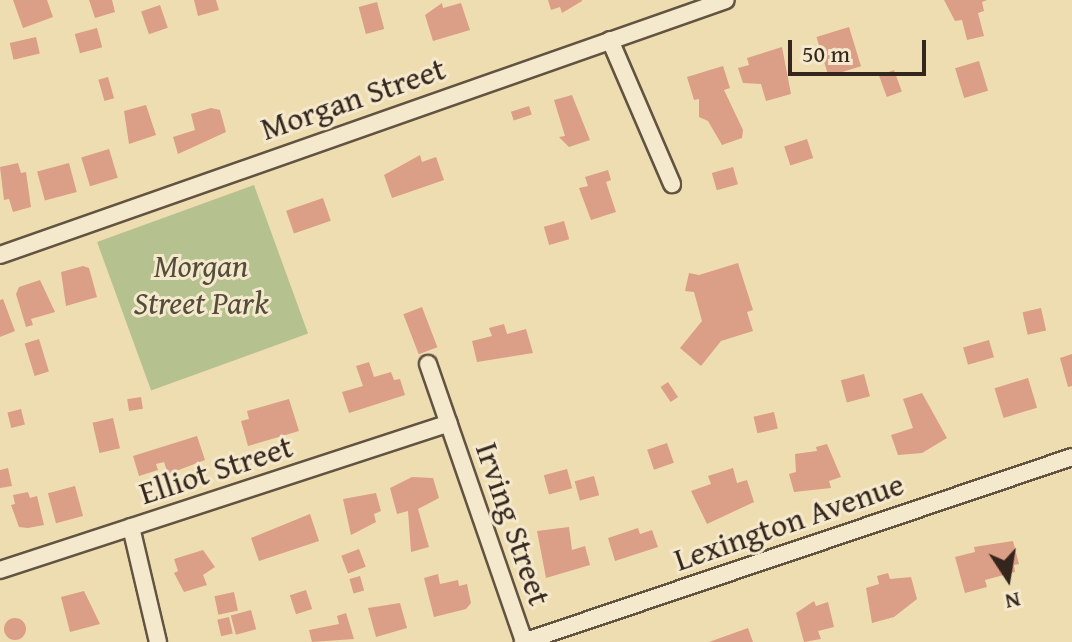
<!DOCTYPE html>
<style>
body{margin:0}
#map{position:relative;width:1072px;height:642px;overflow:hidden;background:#efddb2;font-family:"Gentium Book Plus",serif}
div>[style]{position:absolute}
.green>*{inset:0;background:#b5c28f;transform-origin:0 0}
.building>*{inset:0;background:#db9e86;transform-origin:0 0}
.round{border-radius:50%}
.roads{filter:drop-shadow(2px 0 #635442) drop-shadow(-2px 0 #635442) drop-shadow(0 2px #635442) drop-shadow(0 -2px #635442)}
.minor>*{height:16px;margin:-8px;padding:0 8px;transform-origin:8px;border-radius:8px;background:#f5e9cd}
span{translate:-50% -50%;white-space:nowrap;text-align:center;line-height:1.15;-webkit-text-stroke:6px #f5e9cd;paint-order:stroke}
.street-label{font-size:32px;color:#34261d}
.park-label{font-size:32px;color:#544d3a;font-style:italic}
.north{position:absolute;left:968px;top:538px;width:80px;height:80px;-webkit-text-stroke:6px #f5e9cd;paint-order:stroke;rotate:168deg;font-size:22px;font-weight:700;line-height:32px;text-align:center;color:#34261d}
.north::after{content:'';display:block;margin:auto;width:28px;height:36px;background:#34261d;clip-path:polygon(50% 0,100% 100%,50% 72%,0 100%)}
.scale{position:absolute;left:788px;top:40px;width:138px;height:36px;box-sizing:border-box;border:4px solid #34261d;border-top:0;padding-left:10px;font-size:24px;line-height:28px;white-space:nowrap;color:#34261d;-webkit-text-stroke:6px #f5e9cd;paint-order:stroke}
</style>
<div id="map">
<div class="green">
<div style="left:254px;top:185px;width:158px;height:167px;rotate:70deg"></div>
</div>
<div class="building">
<div style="clip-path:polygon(13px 0,47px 0,53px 17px,23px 28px)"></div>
<div style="clip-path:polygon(89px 0,112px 0,115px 12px,95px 18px)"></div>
<div style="clip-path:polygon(194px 0,216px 0,219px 10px,198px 16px)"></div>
<div style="clip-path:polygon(548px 0,582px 0,582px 1px,562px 13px,560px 7px,551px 10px)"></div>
<div style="clip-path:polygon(944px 0,987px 0,982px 2px,984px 11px,978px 13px,984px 36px,967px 40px,962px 20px,955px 21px)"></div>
<div style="left:377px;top:2px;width:28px;height:19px;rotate:75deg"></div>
<div style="clip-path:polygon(442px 3px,443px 8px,461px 3px,470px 30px,433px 41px,425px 15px)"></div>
<div style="left:160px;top:5px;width:24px;height:20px;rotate:71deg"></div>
<div style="left:849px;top:27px;width:41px;height:34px;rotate:73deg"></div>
<div style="left:97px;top:28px;width:20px;height:23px;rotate:75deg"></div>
<div style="left:36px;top:37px;width:17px;height:27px;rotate:77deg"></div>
<div style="clip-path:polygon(782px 47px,791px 94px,766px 101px,761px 84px,743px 83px,738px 68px,749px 65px,747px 58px)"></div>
<div style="left:979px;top:61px;width:31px;height:25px;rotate:73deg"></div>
<div style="clip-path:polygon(723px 66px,730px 88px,724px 90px,743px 130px,742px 138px,722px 145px,708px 121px,699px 117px,699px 99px,694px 100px,687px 77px)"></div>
<div style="left:894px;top:70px;width:23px;height:16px;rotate:70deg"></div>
<div style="left:108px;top:77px;width:22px;height:10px;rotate:74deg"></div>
<div style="clip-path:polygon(572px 95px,590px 140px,569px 147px,559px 137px,565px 136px,554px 100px)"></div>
<div style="clip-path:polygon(146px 105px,156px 135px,129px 144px,124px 111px)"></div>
<div style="left:529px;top:106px;width:9px;height:19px;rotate:72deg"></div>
<div style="clip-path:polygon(211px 108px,220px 110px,226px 132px,178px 154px,173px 137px,195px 130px,191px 114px)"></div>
<div style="left:807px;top:139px;width:20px;height:24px;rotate:72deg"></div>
<div style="left:109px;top:149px;width:30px;height:29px;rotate:73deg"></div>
<div style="clip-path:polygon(420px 155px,422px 162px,436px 157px,444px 180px,392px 198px,384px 175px)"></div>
<div style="clip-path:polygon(18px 163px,21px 173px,26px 172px,31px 207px,13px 212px,9px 199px,4px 200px,0 167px)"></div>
<div style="left:69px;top:163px;width:30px;height:33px;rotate:75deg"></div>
<div style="left:733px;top:167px;width:18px;height:22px;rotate:74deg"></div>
<div style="clip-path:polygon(608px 170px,611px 180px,606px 182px,616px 212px,591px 220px,579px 188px,588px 186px,585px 177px)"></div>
<div style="left:323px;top:198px;width:24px;height:39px;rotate:71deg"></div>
<div style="left:564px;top:221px;width:19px;height:21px;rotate:74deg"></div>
<div style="clip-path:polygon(738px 263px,753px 310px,747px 312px,753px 331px,721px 341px,701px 366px,680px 348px,702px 321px,694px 292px,685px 291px,689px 273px,699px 275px)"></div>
<div style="clip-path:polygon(83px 266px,89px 268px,97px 297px,66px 306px,61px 272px)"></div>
<div style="clip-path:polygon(40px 280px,55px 312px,31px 319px,33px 325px,26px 327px,16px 294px,19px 287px)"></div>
<div style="clip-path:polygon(3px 299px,15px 331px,0 337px,0 300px)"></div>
<div style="left:422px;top:307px;width:43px;height:20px;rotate:69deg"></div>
<div style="left:1041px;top:308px;width:23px;height:19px;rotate:77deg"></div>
<div style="clip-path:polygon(504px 324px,507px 334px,526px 329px,533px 353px,477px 362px,472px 341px,492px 336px,489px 328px)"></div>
<div style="left:39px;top:339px;width:34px;height:15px;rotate:73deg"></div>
<div style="left:989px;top:340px;width:18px;height:27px;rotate:74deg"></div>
<div style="clip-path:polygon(1072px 354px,1072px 386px,1068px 387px,1060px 358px)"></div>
<div style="clip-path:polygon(369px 362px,374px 377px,391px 372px,394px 380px,400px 379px,405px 395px,349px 413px,342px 392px,363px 386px,356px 366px)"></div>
<div style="left:864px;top:374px;width:23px;height:24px;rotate:75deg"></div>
<div style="left:1028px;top:378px;width:31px;height:35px;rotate:73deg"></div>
<div style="left:668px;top:382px;width:18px;height:9px;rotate:56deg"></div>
<div style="clip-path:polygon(922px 393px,947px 438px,922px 453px,898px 455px,891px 435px,913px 428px,903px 399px)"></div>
<div style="left:141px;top:397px;width:12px;height:14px;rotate:81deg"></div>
<div style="clip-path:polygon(289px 399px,299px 431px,248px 446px,241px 421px,249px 419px,247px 411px)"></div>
<div style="left:21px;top:409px;width:16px;height:14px;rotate:76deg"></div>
<div style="left:774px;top:412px;width:17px;height:21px;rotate:77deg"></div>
<div style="left:113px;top:418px;width:31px;height:21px;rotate:77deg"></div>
<div style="clip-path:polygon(197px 436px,205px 460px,168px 474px,164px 462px,156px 464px,158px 470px,139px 476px,133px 456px)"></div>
<div style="left:667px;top:443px;width:21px;height:21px;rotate:71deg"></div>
<div style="clip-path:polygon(827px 444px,841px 477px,829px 481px,831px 488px,794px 492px,789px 474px,796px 472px,795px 454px,817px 451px,816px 447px)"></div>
<div style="clip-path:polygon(8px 468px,12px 486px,0 488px,0 470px)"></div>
<div style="clip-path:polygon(733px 468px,737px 483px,747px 480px,754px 502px,707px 524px,691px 491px,711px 484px,708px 476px)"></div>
<div style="left:567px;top:469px;width:20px;height:24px;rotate:75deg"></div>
<div style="left:594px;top:476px;width:20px;height:20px;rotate:75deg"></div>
<div style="clip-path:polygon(412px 477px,433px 478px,439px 498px,418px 509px,429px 547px,411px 552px,408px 511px,397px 514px,390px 488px)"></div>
<div style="left:75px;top:486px;width:31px;height:28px;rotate:75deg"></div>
<div style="clip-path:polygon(28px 492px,30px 498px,37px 496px,44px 525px,28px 528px,19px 527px,11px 505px,15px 504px,13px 495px)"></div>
<div style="clip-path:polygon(376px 493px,381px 511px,374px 514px,376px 522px,351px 535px,343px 499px)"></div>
<div style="clip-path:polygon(310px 514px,319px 541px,259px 561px,251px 538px)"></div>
<div style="clip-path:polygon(569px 527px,572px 550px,585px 546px,590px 565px,546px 578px,537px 531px)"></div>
<div style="clip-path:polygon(638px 528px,640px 534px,652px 530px,658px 547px,615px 561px,608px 538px)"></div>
<div style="clip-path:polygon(1013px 541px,1019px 564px,1014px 565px,1015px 572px,985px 580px,987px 587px,965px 593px,955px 557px,975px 552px,974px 547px)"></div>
<div style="left:359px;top:549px;width:19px;height:19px;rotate:69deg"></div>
<div style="clip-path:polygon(203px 550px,215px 567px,203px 575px,207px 585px,184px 592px,174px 573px,178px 571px,174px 559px)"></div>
<div style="clip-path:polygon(888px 573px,890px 579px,911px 577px,917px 599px,894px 617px,872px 623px,866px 588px,879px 584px,877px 576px)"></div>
<div style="clip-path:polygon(438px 574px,440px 584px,458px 580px,459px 586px,467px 584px,471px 603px,466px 609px,434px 617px,424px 578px)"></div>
<div style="left:360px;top:576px;width:15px;height:11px;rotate:74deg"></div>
<div style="left:306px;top:590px;width:20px;height:17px;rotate:72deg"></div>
<div style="clip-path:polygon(84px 591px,100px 624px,70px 632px,61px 597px)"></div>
<div style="left:234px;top:592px;width:19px;height:20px;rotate:78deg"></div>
<div style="clip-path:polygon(814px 601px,816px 606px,828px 602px,834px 627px,818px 631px,821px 639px,804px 642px,796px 613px)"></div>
<div style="clip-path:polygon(400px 603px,407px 628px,376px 637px,368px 608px)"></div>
<div style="left:251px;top:610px;width:20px;height:21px;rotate:75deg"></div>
<div style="clip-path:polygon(346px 613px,354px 639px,312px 642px,309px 630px,339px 624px,337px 616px)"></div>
<div style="left:229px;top:617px;width:17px;height:12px;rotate:77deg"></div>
<div class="round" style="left:4px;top:618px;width:22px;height:22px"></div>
<div style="clip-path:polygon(748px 628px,753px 642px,709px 642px)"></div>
</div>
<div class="roads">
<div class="minor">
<div style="left:610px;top:40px;width:157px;rotate:66.7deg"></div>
<div style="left:0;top:255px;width:769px;rotate:-19.35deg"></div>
<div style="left:428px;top:364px;width:294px;rotate:70.9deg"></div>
<div style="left:131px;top:527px;width:118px;rotate:76.8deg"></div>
<div style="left:0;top:570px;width:472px;rotate:-18.1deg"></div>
<div style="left:523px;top:642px;width:579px;rotate:-18.62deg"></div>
</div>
</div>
<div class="street-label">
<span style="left:353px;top:99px;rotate:-19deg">Morgan Street</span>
<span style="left:216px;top:470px;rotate:-18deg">Elliot Street</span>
<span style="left:789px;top:522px;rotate:-19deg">Lexington Avenue</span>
<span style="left:513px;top:524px;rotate:71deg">Irving Street</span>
</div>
<div class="park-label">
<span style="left:201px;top:285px">Morgan<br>Street Park</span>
</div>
<div class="north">N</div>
<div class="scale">50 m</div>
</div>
